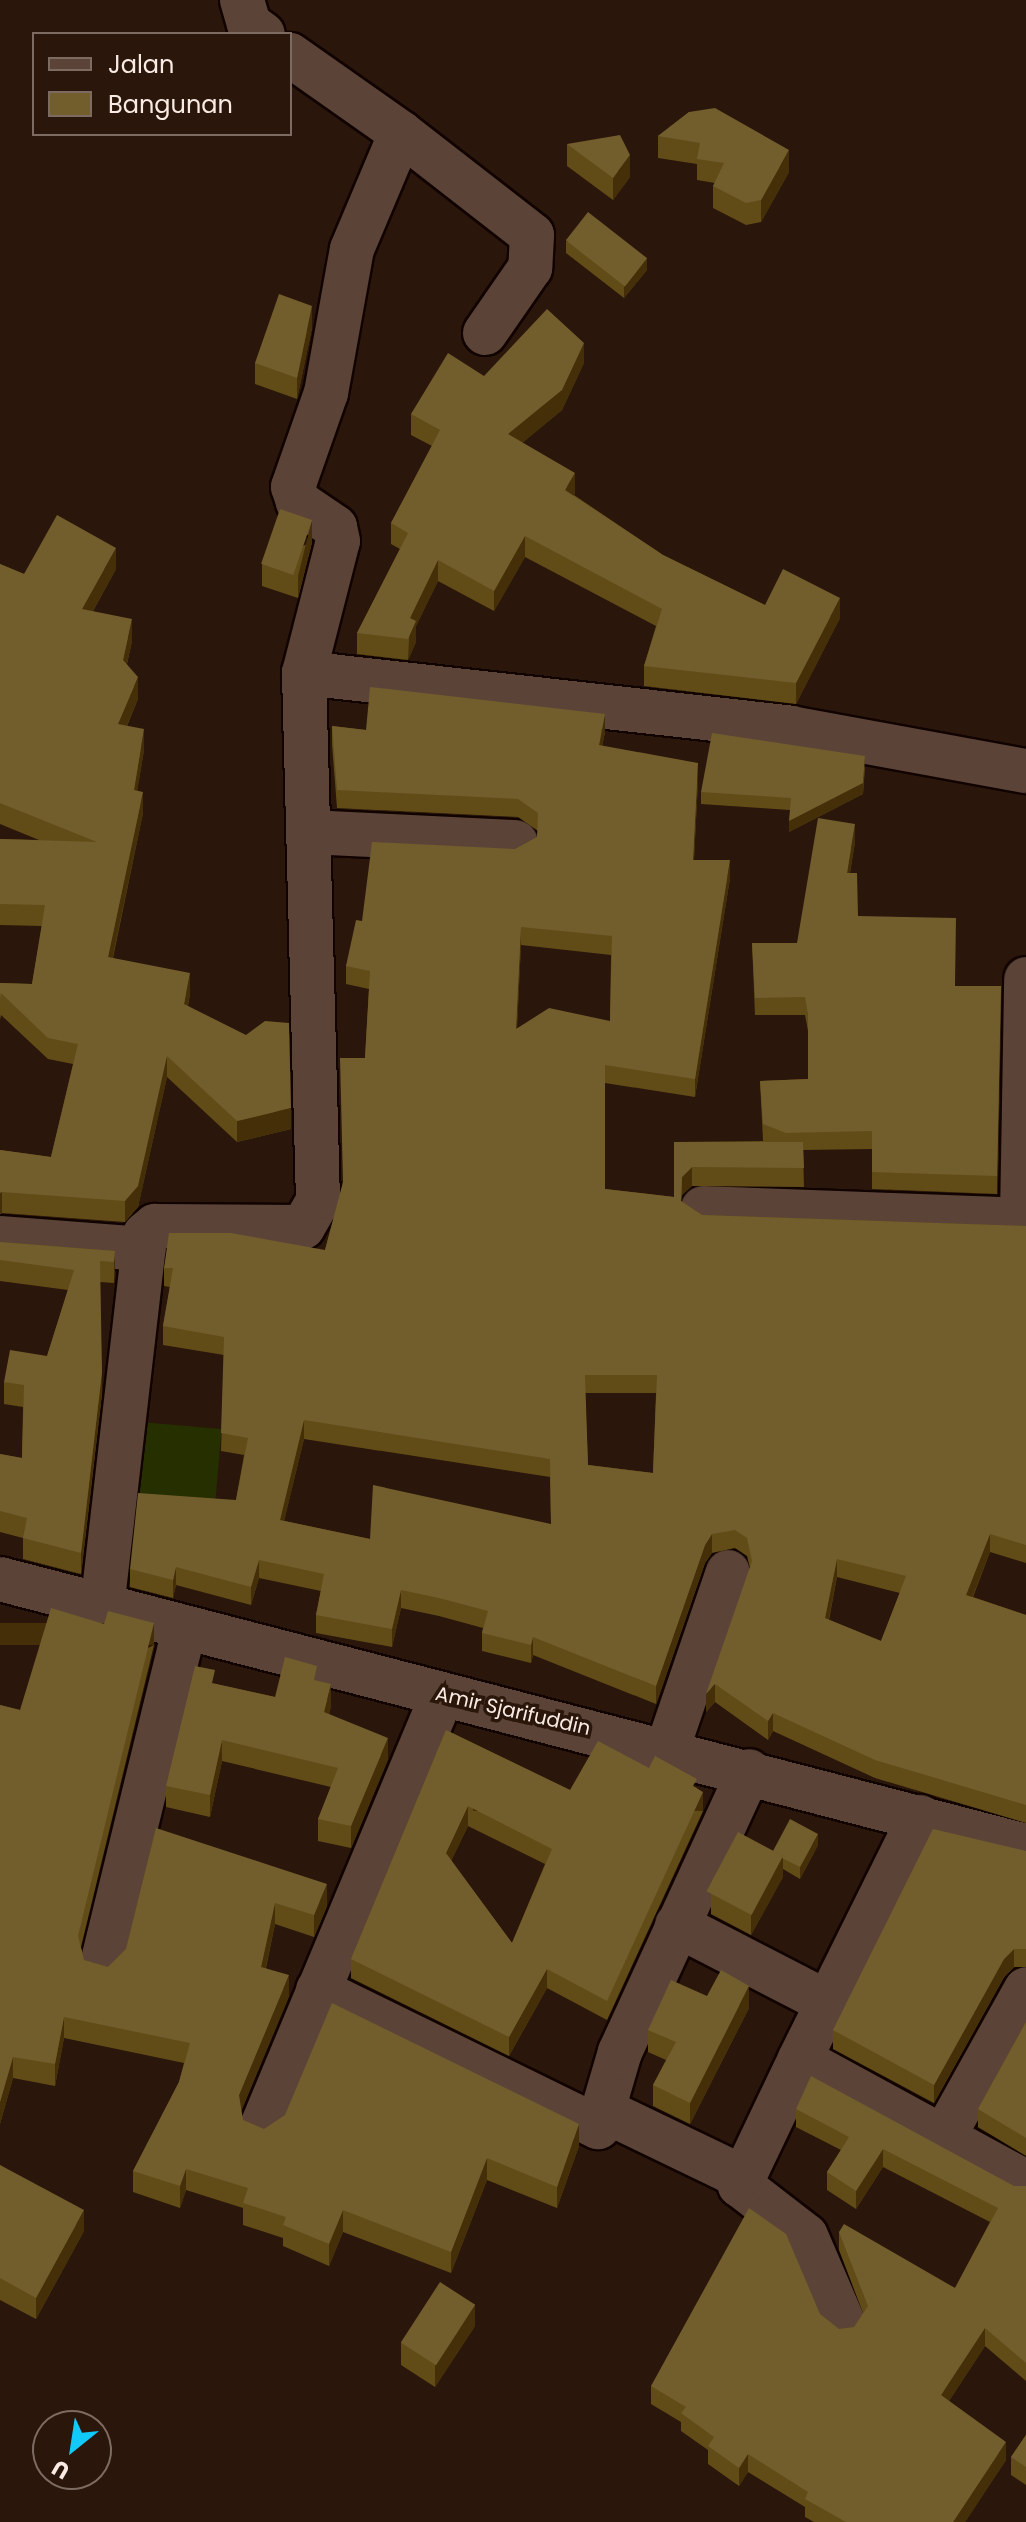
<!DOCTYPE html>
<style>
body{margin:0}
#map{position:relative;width:1026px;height:2522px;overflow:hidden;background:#2a160a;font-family:Poppins,sans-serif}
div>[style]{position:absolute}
.green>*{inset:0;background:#262f00;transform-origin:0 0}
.roads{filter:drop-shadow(2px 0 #110300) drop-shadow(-2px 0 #110300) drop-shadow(0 2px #110300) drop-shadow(0 -2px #110300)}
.minor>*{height:44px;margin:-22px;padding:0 22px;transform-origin:22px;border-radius:22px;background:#5b4437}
.secondary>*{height:44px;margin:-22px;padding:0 22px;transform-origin:22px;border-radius:22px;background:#5b4437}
.wall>*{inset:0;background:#614c17}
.shaded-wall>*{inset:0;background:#442f09;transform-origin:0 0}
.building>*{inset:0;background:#725d2d;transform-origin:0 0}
span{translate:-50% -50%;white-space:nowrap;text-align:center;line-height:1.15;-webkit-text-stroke:7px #2a160a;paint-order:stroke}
.street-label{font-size:20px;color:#f9ebe3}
.legend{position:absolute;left:32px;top:32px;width:260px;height:104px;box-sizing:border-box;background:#2a160a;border:2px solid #7d6b61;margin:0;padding:10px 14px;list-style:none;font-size:24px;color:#f9ebe3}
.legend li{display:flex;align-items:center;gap:16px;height:40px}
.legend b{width:40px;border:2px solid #7d6b61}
.north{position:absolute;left:32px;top:2410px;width:80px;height:80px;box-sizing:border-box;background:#2a160a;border:2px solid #7d6b61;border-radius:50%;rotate:210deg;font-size:22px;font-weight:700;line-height:32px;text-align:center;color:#f9ebe3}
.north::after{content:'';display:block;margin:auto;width:28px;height:36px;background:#11cafa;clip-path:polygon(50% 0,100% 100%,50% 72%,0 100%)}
</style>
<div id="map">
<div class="green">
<div style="left:141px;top:1422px;width:81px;height:90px;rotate:5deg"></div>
</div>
<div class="roads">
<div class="minor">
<div style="left:242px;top:0;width:25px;rotate:74deg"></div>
<div style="left:249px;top:24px;width:17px;rotate:36deg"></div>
<div style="left:401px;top:133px;width:166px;rotate:37.9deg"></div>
<div style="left:532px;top:235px;width:33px;rotate:93deg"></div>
<div style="left:530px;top:268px;width:79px;rotate:124.7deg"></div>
<div style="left:304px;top:673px;width:490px;rotate:6.4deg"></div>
<div style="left:791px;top:728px;width:239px;rotate:10.4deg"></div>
<div style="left:310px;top:832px;width:206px;rotate:2.8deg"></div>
<div style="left:703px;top:1208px;width:323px;rotate:2.1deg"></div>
<div style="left:1022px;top:1219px;width:240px;rotate:-89deg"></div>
<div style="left:0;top:1238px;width:144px;rotate:4.4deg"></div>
<div style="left:102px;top:1608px;width:376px;rotate:-83.4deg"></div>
<div style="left:145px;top:1234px;width:13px;rotate:-39deg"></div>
<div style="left:155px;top:1226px;width:148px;rotate:0.4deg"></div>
<div style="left:303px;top:1227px;width:30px;rotate:-60deg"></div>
<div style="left:318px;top:1201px;width:528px;rotate:-91.52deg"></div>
<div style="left:304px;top:673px;width:136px;rotate:-75.6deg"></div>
<div style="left:338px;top:541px;width:14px;rotate:-102deg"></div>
<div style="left:335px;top:527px;width:45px;rotate:-146deg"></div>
<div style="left:298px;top:502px;width:16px;rotate:-108deg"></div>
<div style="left:293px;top:487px;width:100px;rotate:-70.7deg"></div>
<div style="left:326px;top:393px;width:146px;rotate:-79.8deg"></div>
<div style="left:352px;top:249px;width:126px;rotate:-67.1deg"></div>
<div style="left:401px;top:133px;width:136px;rotate:-144.9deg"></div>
<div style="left:668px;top:1747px;width:185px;rotate:-71.1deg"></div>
<div style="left:920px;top:1817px;width:270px;rotate:116.4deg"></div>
<div style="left:800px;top:2059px;width:257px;rotate:28.6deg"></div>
<div style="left:677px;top:1925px;width:170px;rotate:27.3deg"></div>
<div style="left:102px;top:1964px;width:345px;rotate:-76.2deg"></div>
<div style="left:318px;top:1990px;width:312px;rotate:26.1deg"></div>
<div style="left:598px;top:2127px;width:78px;rotate:-73.7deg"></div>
<div style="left:620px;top:2052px;width:309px;rotate:-65.3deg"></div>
<div style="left:800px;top:2059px;width:140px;rotate:115.5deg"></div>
<div style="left:740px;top:2185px;width:83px;rotate:37.7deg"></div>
<div style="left:806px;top:2236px;width:94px;rotate:66.7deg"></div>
<div style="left:605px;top:2111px;width:154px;rotate:25.7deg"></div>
<div style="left:262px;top:2126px;width:467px;rotate:-67.3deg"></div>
<div style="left:944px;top:2136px;width:168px;rotate:-60.8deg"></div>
</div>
<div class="secondary">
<div style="left:0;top:1579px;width:1060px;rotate:14.59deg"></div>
</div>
</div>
<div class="wall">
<div style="clip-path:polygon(689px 112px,789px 172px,761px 222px,746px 225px,713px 208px,713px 186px,715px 183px,697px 180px,697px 164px,658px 158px,658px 136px)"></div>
<div style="clip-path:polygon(567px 144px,630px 177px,613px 200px,567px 166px)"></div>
<div style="clip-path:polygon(566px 241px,647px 270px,624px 298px,566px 253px)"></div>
<div style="clip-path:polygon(312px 328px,297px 399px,255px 384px,255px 363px)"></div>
<div style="clip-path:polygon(584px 363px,562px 410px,522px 443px,575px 493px,574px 495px,663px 555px,765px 605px,840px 618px,796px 704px,644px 686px,644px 666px,656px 626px,525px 557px,494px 611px,438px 581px,416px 626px,416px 642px,408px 660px,357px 654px,357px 633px,400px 549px,391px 544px,391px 523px,432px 446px,411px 435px,411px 414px,484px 376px)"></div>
<div style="clip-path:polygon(312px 542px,298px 598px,262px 586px,262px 564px)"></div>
<div style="clip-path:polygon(0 564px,24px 574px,116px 569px,93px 611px,132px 641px,127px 664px,138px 699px,127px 726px,144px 750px,137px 791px,143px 813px,113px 958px,190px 994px,188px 1006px,291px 1129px,237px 1142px,167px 1077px,138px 1207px,125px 1222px,2px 1213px,0 1214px,0 1150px,51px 1157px,73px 1064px,48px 1059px,1px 1015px,0 1020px,0 983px,32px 984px,42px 926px,0 925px,0 839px,39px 840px,0 824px)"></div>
<div style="clip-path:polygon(evenodd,332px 726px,366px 730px,605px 732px,602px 746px,698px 781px,694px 860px,730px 878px,695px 1097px,605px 1083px,605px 1189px,674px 1197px,674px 1142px,763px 1141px,760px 1081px,808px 1079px,808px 1031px,805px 1015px,755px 1015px,752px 943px,797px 943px,855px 842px,850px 873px,858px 916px,955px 986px,1001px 986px,997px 1194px,872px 1189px,872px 1149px,803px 1150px,804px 1187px,692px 1186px,682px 1195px,681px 1201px,702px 1215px,1026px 1226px,1026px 1563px,990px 1552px,973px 1597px,1026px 1615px,1026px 1823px,875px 1778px,773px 1731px,768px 1740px,715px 1702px,706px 1712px,750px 1568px,747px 1556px,735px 1548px,712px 1553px,705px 1563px,656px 1704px,533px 1655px,531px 1663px,482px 1651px,482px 1633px,483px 1628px,439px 1616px,401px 1608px,392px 1647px,316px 1633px,316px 1615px,321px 1591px,259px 1578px,251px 1605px,176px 1585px,173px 1598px,130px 1587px,130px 1569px,236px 1500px,244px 1455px,221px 1451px,224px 1355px,163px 1345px,163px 1326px,170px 1287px,164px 1286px,164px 1268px,325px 1250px,343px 1184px,365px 1058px,369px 989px,346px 984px,346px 966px,362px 921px,515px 849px,537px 837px,538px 831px,518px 817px,337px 808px,332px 745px,332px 726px,521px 945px,611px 955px,610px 1021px,517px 1028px,521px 945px,332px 726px,585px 1393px,656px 1393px,653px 1473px,588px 1465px,585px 1393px,332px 726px,304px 1439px,550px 1477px,551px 1524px,370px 1539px,284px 1521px,304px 1439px,332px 726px,837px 1577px,900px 1593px,881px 1641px,829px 1620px,837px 1577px)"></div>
<div style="clip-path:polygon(865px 767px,863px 794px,789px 832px,790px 810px,701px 804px,701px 792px)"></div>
<div style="clip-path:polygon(0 1242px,115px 1251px,114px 1283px,100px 1282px,102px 1393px,81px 1574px,23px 1559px,23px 1538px,0 1532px,0 1454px,22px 1458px,23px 1407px,4px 1404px,4px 1382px,47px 1356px,68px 1290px,0 1281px)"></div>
<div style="clip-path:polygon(154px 1645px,81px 1947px,84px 1960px,108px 1967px,126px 1949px,156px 1828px,327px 1906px,314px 1937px,275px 1924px,266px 1968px,289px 1996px,241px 2111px,243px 2120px,264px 2129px,579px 2146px,557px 2208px,487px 2180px,451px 2273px,343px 2232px,329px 2266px,283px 2246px,283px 2238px,243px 2225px,243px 2208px,186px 2190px,180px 2208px,133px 2192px,133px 2171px,179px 2082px,184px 2063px,64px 2038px,55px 2086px,13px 2078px,0 2124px,0 1705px,20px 1710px)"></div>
<div style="clip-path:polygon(317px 1680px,331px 1706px,329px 1714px,388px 1759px,351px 1848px,318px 1841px,318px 1819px,331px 1787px,222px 1761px,210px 1817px,166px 1807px,166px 1786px,215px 1684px,275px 1697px)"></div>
<div style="clip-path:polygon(evenodd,446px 1730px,570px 1790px,649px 1768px,697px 1788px,703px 1811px,607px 2020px,547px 1988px,509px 2056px,351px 1978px,351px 1959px,446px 1730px,468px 1826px,545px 1864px,512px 1943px,451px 1861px,468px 1826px)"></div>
<div style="clip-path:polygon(818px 1845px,800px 1879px,783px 1869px,783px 1877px,751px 1935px,711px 1914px,711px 1893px,773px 1851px)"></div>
<div style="clip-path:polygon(1026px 1851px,1026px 1967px,1014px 1967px,1004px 1977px,934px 2103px,833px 2049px,833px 2030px)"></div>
<div style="clip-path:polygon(707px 1996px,749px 2008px,690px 2124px,653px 2106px,653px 2085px,666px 2060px,648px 2052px,648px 2030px)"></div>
<div style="clip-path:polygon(1026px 2022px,1026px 2156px,978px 2127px,978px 2109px)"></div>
<div style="clip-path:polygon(796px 2109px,1014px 2186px,1026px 2186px,1026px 2381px,985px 2346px,949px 2401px,1006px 2460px,965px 2522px,814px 2522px,805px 2517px,805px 2507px,748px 2472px,739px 2486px,708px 2464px,708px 2450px,681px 2431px,681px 2422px,651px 2404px,651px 2386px,820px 2314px,839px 2329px,854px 2327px,863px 2313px,839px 2250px,839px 2232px,955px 2288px,990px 2222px,883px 2167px,856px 2209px,827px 2190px,827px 2172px,841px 2150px,796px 2127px)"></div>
<div style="clip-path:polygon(0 2165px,84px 2231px,36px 2319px,0 2300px)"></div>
<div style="clip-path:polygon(475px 2326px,435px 2387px,401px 2365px,401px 2343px)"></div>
<div style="clip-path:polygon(1026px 2435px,1026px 2485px,1011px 2475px,1011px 2457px)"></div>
</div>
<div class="shaded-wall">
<div style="clip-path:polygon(789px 150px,789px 172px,761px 222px,761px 200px)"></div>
<div style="clip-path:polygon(630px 155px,630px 177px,613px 200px,613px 178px)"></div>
<div style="clip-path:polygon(647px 258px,647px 270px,624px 298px,624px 287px)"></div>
<div style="clip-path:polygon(312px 306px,312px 328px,297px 399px,297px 378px)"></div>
<div style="clip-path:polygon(584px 343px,584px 363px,562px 410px,508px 455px,508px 434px)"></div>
<div style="clip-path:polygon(575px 473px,575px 493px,565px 510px,565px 490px)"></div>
<div style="clip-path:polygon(312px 520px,312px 542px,298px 598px,298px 576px)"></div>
<div style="clip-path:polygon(525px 536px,525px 557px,494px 611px,494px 591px)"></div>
<div style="clip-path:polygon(116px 548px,116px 569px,82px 630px,82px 609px)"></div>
<div style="clip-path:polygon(438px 560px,438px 581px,416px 626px,416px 642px,408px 660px,410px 618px)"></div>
<div style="clip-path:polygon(840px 598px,840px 618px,796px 704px,796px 683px)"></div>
<div style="clip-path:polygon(132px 619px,132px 641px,123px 681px,123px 660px)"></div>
<div style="clip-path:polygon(138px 677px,138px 699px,118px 746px,118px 724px)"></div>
<div style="clip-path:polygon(605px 714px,605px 732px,599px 764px,599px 745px)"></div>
<div style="clip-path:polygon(144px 729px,144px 750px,134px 812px,134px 790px)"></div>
<div style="clip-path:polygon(865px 756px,863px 794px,789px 832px,789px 821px)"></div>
<div style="clip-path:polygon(698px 763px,698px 781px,693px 878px,693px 860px)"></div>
<div style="clip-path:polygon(143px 792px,143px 813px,108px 979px,108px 957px)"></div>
<div style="clip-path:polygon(855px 824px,855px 842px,847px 890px,847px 873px)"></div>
<div style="clip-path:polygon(730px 860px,730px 878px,695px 1097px,695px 1079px)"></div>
<div style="clip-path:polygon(521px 927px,521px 945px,516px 1047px,516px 1029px)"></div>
<div style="clip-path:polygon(190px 973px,190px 994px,184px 1025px,184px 1004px)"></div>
<div style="clip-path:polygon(167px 1056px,167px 1077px,138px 1207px,125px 1222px,125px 1201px)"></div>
<div style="clip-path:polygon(291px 1108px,291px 1129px,237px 1142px,237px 1121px)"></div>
<div style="clip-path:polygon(692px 1167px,692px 1186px,682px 1195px,681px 1219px,682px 1177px)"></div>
<div style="left:2px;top:1192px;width:21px;height:2px;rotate:90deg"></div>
<div style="clip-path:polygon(115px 1251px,115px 1272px,114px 1283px,114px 1262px)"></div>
<div style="clip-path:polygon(102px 1372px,102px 1393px,81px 1574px,81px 1553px)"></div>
<div style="clip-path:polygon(304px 1420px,304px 1439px,280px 1538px,280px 1520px)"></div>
<div style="clip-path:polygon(712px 1534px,712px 1553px,705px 1563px,656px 1704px,656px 1686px,705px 1545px)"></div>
<div style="clip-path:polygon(990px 1534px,990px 1552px,966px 1613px,966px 1595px)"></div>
<div style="clip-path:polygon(837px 1559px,837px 1577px,825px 1637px,825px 1618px)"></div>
<div style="clip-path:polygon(259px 1560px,259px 1578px,251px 1605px,251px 1587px)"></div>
<div style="clip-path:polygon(176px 1567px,176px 1585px,173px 1598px,173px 1580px)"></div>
<div style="clip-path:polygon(401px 1590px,401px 1608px,392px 1647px,392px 1629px)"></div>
<div style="left:154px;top:1623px;width:22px;height:322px;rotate:90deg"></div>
<div style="clip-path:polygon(533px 1637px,533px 1655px,531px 1663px,531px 1645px)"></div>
<div style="clip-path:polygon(331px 1684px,331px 1706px,324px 1734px,324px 1712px)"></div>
<div style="clip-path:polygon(715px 1684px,715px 1702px,706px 1712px,706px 1694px)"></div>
<div style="clip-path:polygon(773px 1713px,773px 1731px,768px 1740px,768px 1721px)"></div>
<div style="clip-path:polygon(388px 1738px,388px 1759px,351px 1848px,351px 1826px)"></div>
<div style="clip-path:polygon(222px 1740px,222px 1761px,210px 1817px,210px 1795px)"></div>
<div style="left:703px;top:1792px;width:19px;height:230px;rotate:90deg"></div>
<div style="clip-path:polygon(468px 1806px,468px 1826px,446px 1872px,446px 1853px)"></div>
<div style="clip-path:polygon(818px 1834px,818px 1845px,800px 1879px,800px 1867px)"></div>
<div style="clip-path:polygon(783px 1856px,783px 1877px,751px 1935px,751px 1914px)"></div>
<div style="clip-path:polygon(327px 1884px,327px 1906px,314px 1937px,314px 1915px)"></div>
<div style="clip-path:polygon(275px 1903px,275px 1924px,261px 1989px,261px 1967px)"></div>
<div style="clip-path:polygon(1014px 1949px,1014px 1967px,1004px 1977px,934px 2103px,934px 2085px,1004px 1959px)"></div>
<div style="clip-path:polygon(547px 1969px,547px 1988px,509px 2056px,509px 2037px)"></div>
<div style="clip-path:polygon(289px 1975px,289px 1996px,239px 2116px,239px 2095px)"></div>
<div style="clip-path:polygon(749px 1986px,749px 2008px,690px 2124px,690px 2103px)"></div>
<div style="clip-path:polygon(64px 2017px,64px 2038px,55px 2086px,55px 2064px)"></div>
<div style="clip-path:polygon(13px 2057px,13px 2078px,0 2124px,0 2102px)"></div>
<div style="clip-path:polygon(579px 2124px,579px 2146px,557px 2208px,557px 2187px)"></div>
<div style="clip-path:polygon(883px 2149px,883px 2167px,856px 2209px,856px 2191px)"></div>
<div style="clip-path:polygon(487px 2158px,487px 2180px,451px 2273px,451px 2252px)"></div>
<div style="clip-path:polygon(186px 2169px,186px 2190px,180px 2208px,180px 2186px)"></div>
<div style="clip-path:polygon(84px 2210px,84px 2231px,36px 2319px,36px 2298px)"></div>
<div style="clip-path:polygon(343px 2210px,343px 2232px,329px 2266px,329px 2244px)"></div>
<div style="clip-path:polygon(475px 2305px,475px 2326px,435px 2387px,435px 2365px)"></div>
<div style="clip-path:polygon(985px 2328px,985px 2346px,941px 2413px,941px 2395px)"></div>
<div style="clip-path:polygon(1006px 2442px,1006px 2460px,965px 2522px,953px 2522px)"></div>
<div style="clip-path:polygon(748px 2454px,748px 2472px,739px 2486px,739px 2468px)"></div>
</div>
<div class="building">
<div style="clip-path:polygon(715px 108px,789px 150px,761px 200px,746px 203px,713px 186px,724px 163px,697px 159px,700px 143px,658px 136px,689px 112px)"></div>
<div style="clip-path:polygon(620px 135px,630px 155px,613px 178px,567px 144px)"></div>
<div style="left:588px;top:212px;width:75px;height:36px;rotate:38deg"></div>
<div style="clip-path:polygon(279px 294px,312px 306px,297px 378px,255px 363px)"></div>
<div style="clip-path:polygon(547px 309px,584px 343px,562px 390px,508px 434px,575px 473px,565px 490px,663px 555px,765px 605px,783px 569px,840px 598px,796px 683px,644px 666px,662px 609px,525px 536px,494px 591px,438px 560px,410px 618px,416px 621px,408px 639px,357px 633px,408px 533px,391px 523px,440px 430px,411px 414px,448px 353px,484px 376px)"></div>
<div style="left:280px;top:509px;width:34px;height:58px;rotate:19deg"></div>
<div style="clip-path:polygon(57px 515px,116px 548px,82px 609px,132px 619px,123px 660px,138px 677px,118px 724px,144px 729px,134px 790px,143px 792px,108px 957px,190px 973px,184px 1004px,246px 1035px,265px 1021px,289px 1023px,291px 1108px,237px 1121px,167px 1056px,138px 1186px,125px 1201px,2px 1192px,0 1193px,0 1150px,51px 1157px,78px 1044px,48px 1038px,1px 993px,0 999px,0 983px,32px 984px,45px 905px,0 904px,0 839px,97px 842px,0 803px,0 564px,24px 574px)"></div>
<div style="clip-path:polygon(evenodd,370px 687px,605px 714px,599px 745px,698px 763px,693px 860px,730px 860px,695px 1079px,605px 1065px,605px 1189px,674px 1197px,674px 1142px,803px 1142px,804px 1168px,692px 1167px,682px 1177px,681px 1201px,702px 1215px,1026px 1226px,1026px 1545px,990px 1534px,966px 1595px,1026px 1615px,1026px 1805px,875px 1760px,773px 1713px,768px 1721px,715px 1684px,706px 1694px,752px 1561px,747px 1538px,735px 1530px,712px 1534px,705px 1545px,656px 1686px,533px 1637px,531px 1645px,482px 1633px,488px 1611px,439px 1598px,401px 1590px,392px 1629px,316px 1615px,324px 1574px,259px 1560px,251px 1587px,176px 1567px,173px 1580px,130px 1569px,138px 1493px,236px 1500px,248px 1438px,221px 1433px,224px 1337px,163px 1326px,173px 1268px,164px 1268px,169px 1233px,231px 1233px,325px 1250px,343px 1182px,340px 1058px,365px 1058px,370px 971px,346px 966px,356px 920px,362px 921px,372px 842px,515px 849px,537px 837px,538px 813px,518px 799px,337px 790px,332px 726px,366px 730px,370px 687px,521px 927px,612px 936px,610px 1021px,549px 1008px,516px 1029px,521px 927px,370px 687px,585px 1375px,657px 1375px,653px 1473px,588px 1465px,585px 1375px,370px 687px,304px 1420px,550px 1459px,551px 1524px,373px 1485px,370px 1539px,280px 1520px,304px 1420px,370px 687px,837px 1559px,906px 1576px,881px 1641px,825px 1618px,837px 1559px)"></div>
<div style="clip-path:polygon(712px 733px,865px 756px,863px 783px,789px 821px,791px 798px,701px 792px)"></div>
<div style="clip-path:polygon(818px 818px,855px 824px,847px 873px,857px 873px,858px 916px,956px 918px,955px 986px,1001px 986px,997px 1176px,872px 1172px,872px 1131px,786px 1133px,763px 1124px,760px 1081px,808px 1079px,808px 1014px,805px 997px,755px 998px,752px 943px,797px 943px)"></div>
<div style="clip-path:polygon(0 1242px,115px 1251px,114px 1262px,100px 1261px,102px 1372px,81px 1553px,23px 1538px,27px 1518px,0 1511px,0 1454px,22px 1458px,24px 1385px,4px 1382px,10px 1350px,47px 1356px,74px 1270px,0 1260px)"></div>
<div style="clip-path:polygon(51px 1608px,104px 1624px,108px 1611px,154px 1623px,78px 1936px,84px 1960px,108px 1967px,126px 1949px,156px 1828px,327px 1884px,314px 1915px,275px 1903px,261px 1967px,289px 1975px,239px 2095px,243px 2120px,264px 2129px,285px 2115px,332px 2003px,579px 2124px,557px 2187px,487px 2158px,451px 2252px,343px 2210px,329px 2244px,283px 2225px,286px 2217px,243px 2203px,248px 2188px,186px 2169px,180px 2186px,133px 2171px,179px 2082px,190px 2043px,64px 2017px,55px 2064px,13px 2057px,0 2102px,0 1705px,20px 1710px)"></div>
<div style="clip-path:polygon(285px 1657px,317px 1666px,314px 1680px,331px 1684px,324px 1712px,388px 1738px,351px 1826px,318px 1819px,338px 1768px,222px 1740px,210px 1795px,166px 1786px,195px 1666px,215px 1670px,212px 1683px,275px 1697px)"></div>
<div style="clip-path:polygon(evenodd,446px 1730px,570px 1790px,598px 1741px,649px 1768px,655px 1756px,697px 1779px,693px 1786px,703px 1792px,607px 2001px,547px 1969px,509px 2037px,351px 1959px,446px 1730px,468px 1806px,552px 1849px,512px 1943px,446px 1853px,468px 1806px)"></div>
<div style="clip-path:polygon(790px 1819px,818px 1834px,800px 1867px,782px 1858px,783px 1856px,773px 1851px)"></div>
<div style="clip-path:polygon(933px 1829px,1026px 1851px,1026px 1949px,1014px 1949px,1004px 1959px,934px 2085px,833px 2030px)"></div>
<div style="left:738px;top:1832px;width:51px;height:67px;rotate:28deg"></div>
<div style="clip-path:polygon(721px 1970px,749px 1986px,690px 2103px,653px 2085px,676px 2042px,648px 2030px,671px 1980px,707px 1996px)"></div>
<div style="clip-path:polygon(1026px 2022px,1026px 2138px,978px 2109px)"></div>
<div style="clip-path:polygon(811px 2076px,1014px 2186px,1026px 2186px,1026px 2363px,985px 2328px,941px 2395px,1006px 2442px,953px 2522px,846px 2522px,805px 2499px,808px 2492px,748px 2454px,739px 2468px,708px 2446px,714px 2437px,681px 2413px,686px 2407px,651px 2386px,749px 2208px,786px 2234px,820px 2314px,839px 2329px,854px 2327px,868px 2306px,839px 2232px,844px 2224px,955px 2288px,998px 2208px,883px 2149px,856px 2191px,827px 2172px,849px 2137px,796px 2109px)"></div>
<div style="clip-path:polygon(0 2165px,84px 2210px,36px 2298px,0 2278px)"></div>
<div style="left:440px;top:2282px;width:42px;height:72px;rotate:33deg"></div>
<div style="clip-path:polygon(1026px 2435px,1026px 2467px,1011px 2457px)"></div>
</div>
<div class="street-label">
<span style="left:513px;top:1711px;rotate:13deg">Amir Sjarifuddin</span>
</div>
<ul class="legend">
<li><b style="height:10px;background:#5b4437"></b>Jalan</li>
<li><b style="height:22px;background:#725d2d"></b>Bangunan</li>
</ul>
<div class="north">U</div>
</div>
